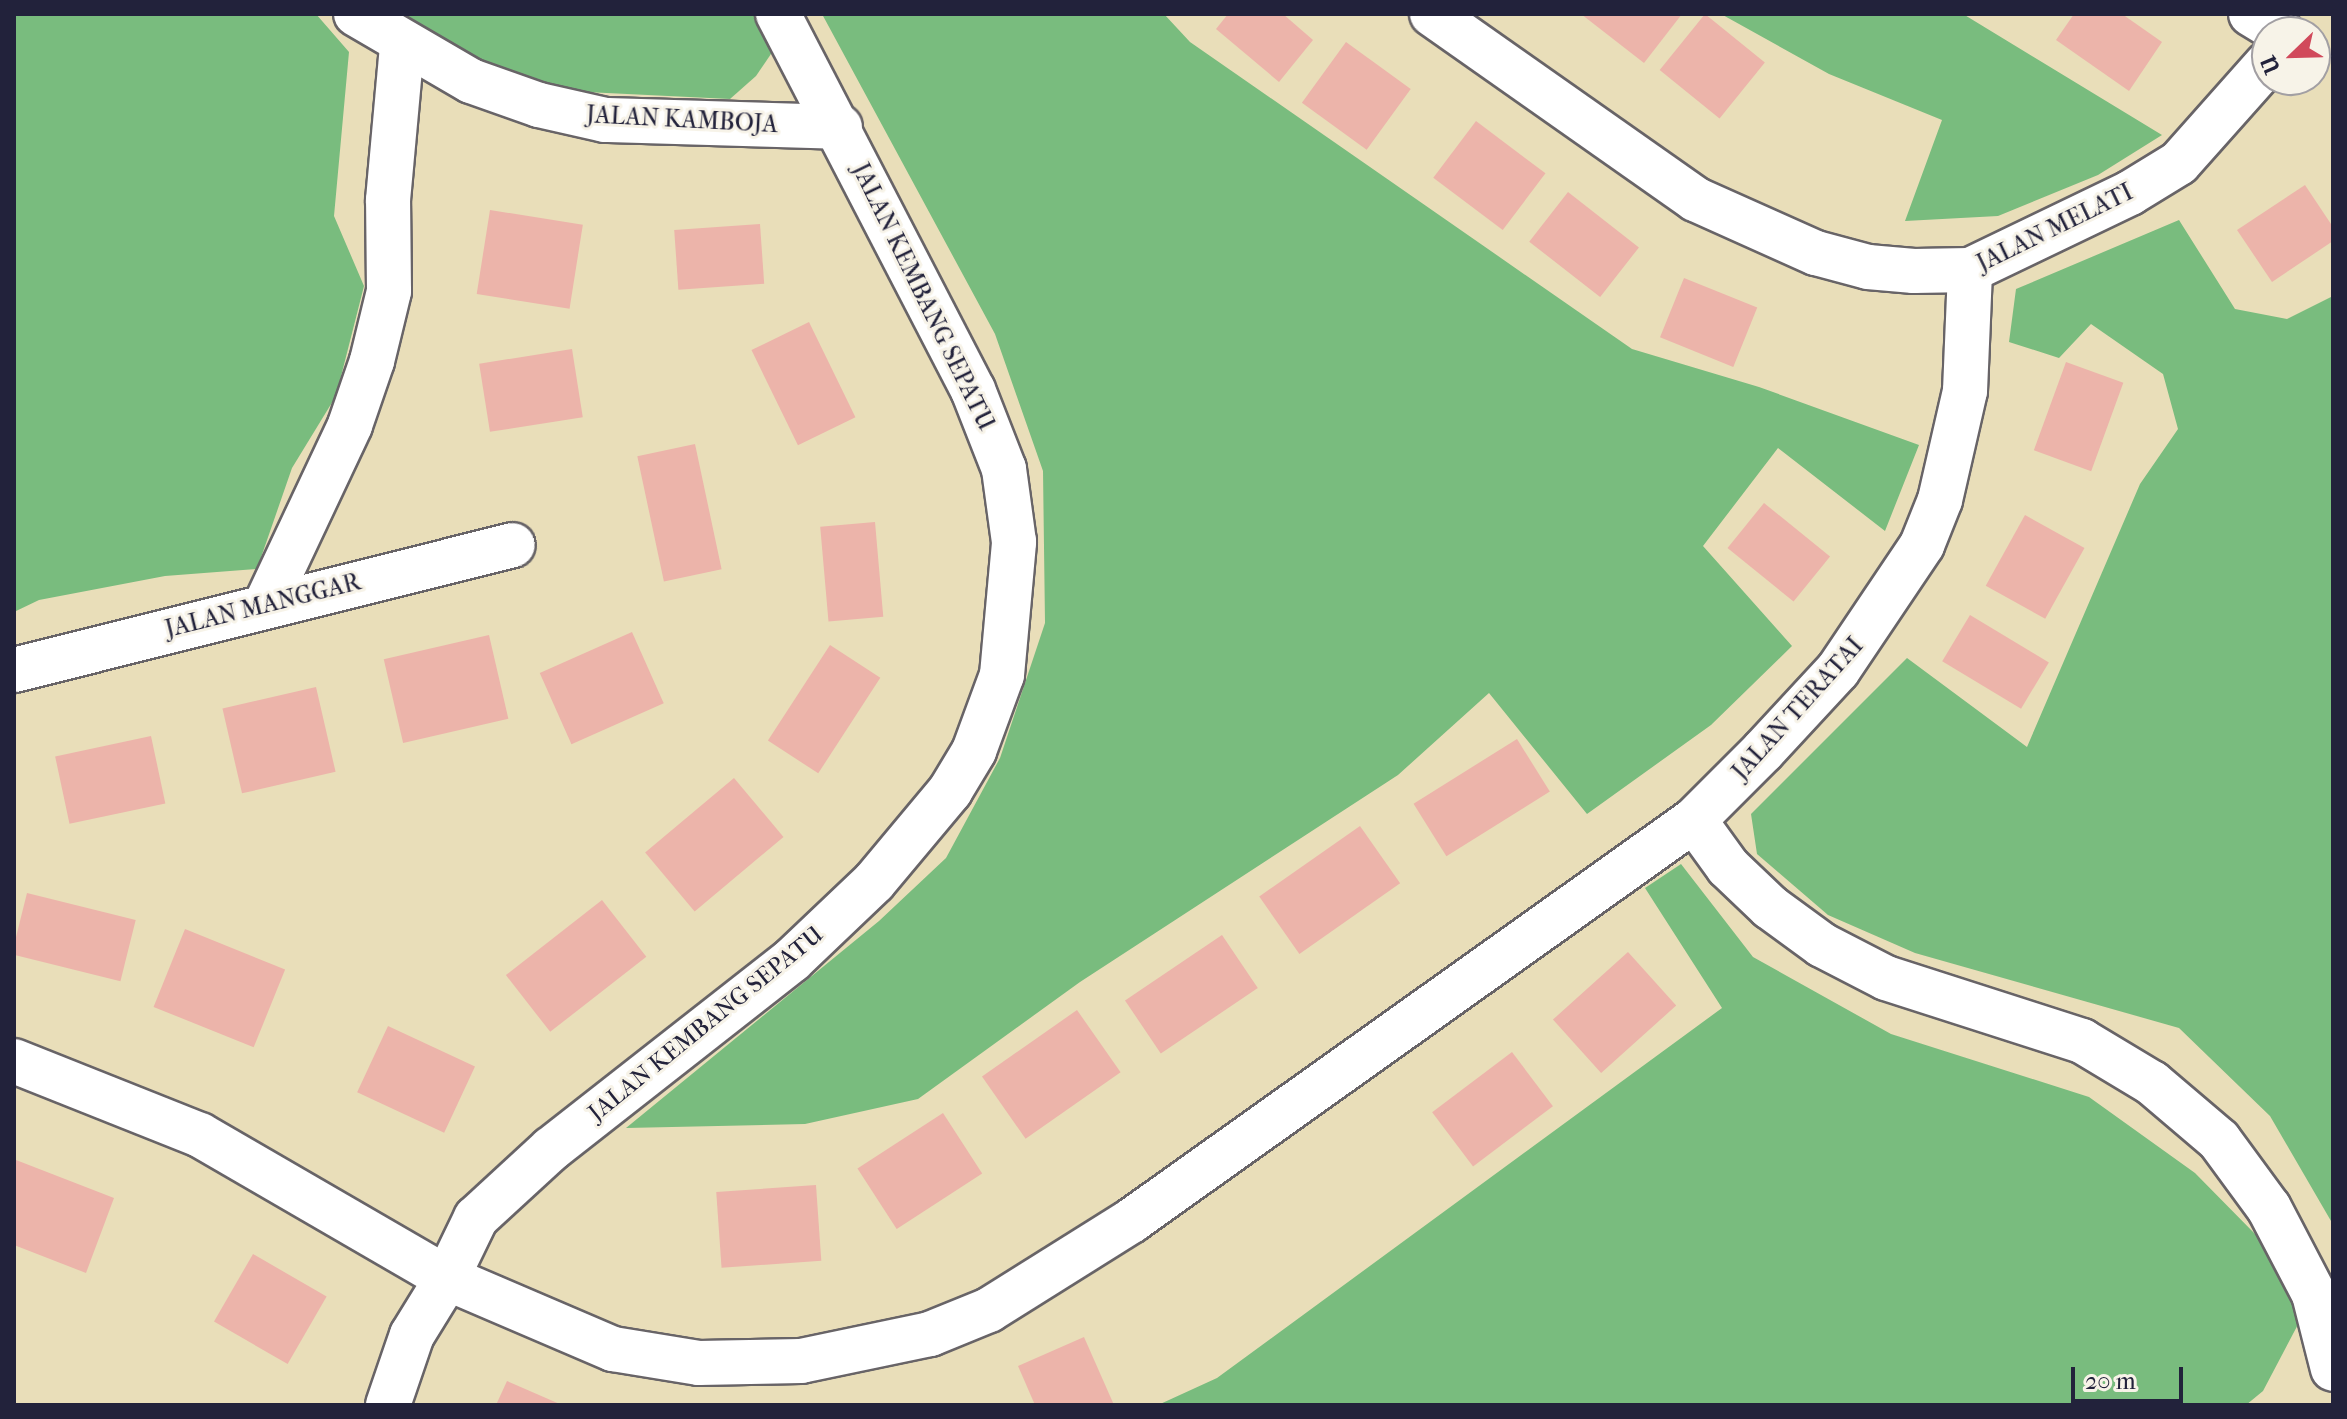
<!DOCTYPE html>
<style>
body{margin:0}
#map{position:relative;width:2347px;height:1419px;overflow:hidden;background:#e9deb9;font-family:"IM FELL French Canon",serif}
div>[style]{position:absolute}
.forest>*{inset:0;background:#79bc7e}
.building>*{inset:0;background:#ecb4aa;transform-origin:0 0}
.roads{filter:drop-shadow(2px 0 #686467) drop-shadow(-2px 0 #686467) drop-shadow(0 2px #686467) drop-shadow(0 -2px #686467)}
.minor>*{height:44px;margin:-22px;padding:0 22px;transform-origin:22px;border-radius:22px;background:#fff}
span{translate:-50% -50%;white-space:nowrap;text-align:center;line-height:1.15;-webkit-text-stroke:6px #f7f3e8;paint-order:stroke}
.street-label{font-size:24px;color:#22223b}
.frame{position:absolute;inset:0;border:16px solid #22223b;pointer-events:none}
.north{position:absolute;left:2251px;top:16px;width:80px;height:80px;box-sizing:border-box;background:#f7f3e8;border:2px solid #a29fa3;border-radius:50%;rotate:247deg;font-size:22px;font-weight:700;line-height:32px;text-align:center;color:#22223b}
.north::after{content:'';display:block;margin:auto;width:28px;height:36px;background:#d1495b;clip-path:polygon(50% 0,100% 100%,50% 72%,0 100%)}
.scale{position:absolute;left:2071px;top:1367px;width:112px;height:36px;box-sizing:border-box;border:4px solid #22223b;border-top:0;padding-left:10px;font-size:24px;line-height:28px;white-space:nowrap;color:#22223b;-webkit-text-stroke:6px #f7f3e8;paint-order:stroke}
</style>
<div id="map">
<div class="forest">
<div style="clip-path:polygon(14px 14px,316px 14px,349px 52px,334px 216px,364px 286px,336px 396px,292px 468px,257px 569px,165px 576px,39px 600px,14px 612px)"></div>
<div style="clip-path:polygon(393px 14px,757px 14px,775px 48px,756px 76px,730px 99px,586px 92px,490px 68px)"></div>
<div style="clip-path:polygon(822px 14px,1164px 14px,1190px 42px,1632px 349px,1759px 387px,1919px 445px,1885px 531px,1778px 448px,1703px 546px,1792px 646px,1711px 725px,1587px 814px,1489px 693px,1398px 775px,1080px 982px,918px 1099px,805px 1124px,626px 1128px,879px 921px,946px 858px,1000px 758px,1045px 623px,1043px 471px,995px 334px)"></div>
<div style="clip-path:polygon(1721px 14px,1963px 14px,2162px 135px,2098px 175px,1998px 216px,1905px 221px,1942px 120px,1829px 74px)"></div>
<div style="clip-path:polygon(2179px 220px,2235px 309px,2287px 319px,2333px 296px,2331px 1221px,2270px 1116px,2179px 1028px,1915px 953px,1828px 915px,1757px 854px,1751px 814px,1907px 658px,2027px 747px,2140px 484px,2178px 429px,2163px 374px,2091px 324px,2059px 358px,2009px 342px,2016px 289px)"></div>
<div style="clip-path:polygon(1681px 864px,1753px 957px,1891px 1034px,2089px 1097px,2195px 1173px,2314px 1294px,2263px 1391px,2246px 1405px,1158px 1405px,1217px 1378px,1722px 1008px,1645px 888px)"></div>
</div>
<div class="building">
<div style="clip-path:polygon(1228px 14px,1283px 14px,1313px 40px,1279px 82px,1216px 29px)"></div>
<div style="clip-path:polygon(1581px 14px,1682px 14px,1644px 63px)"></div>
<div style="left:1705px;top:14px;width:77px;height:72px;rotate:39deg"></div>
<div style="clip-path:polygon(2074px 14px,2122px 14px,2162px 42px,2129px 91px,2056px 40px)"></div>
<div style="left:1346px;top:42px;width:80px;height:75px;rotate:36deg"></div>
<div style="left:1476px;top:121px;width:87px;height:71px;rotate:37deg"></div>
<div style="clip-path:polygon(2305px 185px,2333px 227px,2333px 241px,2272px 282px,2237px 230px)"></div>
<div style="left:1568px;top:192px;width:90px;height:63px;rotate:38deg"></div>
<div style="left:490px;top:210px;width:94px;height:85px;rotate:9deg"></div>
<div style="left:760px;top:224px;width:60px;height:86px;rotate:86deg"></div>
<div style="left:1684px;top:278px;width:79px;height:64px;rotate:22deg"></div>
<div style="left:809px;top:322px;width:106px;height:64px;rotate:64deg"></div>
<div style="left:572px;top:349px;width:69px;height:94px;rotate:81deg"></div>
<div style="left:2066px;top:362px;width:61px;height:94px;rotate:20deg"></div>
<div style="left:695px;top:444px;width:128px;height:59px;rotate:78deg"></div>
<div style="left:1764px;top:503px;width:85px;height:58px;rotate:39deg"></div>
<div style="left:2025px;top:515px;width:68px;height:81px;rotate:29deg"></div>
<div style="left:875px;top:522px;width:95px;height:55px;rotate:85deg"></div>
<div style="left:1970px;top:615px;width:92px;height:54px;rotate:31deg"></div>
<div style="left:632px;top:632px;width:78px;height:101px;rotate:66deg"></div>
<div style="left:489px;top:635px;width:86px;height:108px;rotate:77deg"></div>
<div style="left:830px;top:645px;width:60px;height:114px;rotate:33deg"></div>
<div style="left:316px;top:687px;width:87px;height:96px;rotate:77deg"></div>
<div style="left:151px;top:736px;width:69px;height:98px;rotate:78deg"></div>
<div style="left:1517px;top:739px;width:62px;height:122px;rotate:58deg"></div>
<div style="left:734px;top:778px;width:77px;height:116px;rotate:50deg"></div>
<div style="left:1360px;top:826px;width:70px;height:123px;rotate:55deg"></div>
<div style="left:27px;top:893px;width:112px;height:63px;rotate:14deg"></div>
<div style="left:602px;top:900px;width:72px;height:122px;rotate:52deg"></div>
<div style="left:185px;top:929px;width:108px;height:84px;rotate:22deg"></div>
<div style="left:1222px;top:935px;width:64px;height:117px;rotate:56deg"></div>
<div style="left:1628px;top:952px;width:72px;height:101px;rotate:48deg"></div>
<div style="left:1077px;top:1010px;width:76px;height:116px;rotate:55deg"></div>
<div style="left:388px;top:1026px;width:96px;height:73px;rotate:25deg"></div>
<div style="left:1512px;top:1052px;width:68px;height:100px;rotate:53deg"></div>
<div style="left:943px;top:1113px;width:72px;height:102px;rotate:57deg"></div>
<div style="clip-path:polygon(16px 1160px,114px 1198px,86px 1273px,14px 1245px)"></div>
<div style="left:816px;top:1185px;width:76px;height:100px;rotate:86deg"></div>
<div style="left:253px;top:1254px;width:85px;height:78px;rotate:30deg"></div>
<div style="clip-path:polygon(1084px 1337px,1114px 1405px,1035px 1405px,1018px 1366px)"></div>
<div style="clip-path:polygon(507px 1381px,562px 1405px,496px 1405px)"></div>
</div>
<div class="roads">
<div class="minor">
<div style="left:356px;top:14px;width:133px;rotate:30.2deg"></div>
<div style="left:471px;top:81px;width:72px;rotate:19.4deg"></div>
<div style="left:539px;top:105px;width:68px;rotate:12.8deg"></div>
<div style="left:605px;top:120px;width:235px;rotate:1.7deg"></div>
<div style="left:1432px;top:14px;width:322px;rotate:35.1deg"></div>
<div style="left:1695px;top:199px;width:133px;rotate:24.1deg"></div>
<div style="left:1816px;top:253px;width:54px;rotate:15.1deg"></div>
<div style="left:1868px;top:267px;width:46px;rotate:5deg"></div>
<div style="left:1914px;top:271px;width:56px;rotate:-1deg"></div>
<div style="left:1970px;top:270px;width:178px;rotate:-25.7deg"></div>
<div style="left:2130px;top:193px;width:57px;rotate:-31.5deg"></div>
<div style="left:2179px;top:163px;width:132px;rotate:-48.4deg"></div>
<div style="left:2251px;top:14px;width:35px;rotate:31deg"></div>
<div style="left:265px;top:606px;width:200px;rotate:-64.8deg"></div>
<div style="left:350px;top:425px;width:68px;rotate:-71deg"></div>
<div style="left:372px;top:361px;width:72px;rotate:-76.3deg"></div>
<div style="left:389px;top:291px;width:91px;rotate:-90.6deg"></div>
<div style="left:388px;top:200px;width:156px;rotate:-84.8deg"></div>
<div style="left:14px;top:670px;width:514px;rotate:-14.06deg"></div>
<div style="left:1694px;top:820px;width:58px;rotate:54.1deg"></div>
<div style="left:1728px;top:867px;width:58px;rotate:43.6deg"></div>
<div style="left:1770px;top:907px;width:64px;rotate:36.2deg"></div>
<div style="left:1822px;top:945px;width:72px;rotate:27.3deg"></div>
<div style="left:1886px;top:978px;width:206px;rotate:17.8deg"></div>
<div style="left:2082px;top:1041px;width:82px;rotate:31deg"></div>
<div style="left:2152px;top:1083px;width:88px;rotate:40.4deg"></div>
<div style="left:2219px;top:1140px;width:84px;rotate:53.7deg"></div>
<div style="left:2269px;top:1208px;width:97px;rotate:62.4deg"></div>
<div style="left:2314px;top:1294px;width:77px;rotate:75.8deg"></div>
<div style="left:14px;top:1061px;width:200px;rotate:21.7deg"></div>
<div style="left:200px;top:1135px;width:285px;rotate:30.1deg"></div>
<div style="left:447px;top:1278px;width:181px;rotate:23.2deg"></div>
<div style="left:613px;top:1349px;width:87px;rotate:9.2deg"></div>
<div style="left:699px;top:1363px;width:102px;rotate:-1.1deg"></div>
<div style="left:801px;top:1361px;width:132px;rotate:-11.8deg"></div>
<div style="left:930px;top:1334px;width:64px;rotate:-22.1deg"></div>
<div style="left:989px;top:1310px;width:168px;rotate:-32.1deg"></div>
<div style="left:1131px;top:1221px;width:691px;rotate:-35.46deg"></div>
<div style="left:1694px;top:820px;width:98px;rotate:-45deg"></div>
<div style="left:1763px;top:751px;width:110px;rotate:-47.2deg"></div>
<div style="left:1838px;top:670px;width:151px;rotate:-56.1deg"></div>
<div style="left:1922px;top:545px;width:48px;rotate:-68.2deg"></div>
<div style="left:1940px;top:500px;width:112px;rotate:-77.1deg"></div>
<div style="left:1965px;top:391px;width:121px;rotate:-87.6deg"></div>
<div style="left:388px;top:1405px;width:74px;rotate:-71.1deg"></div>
<div style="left:412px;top:1335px;width:67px;rotate:-58.4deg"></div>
<div style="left:447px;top:1278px;width:67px;rotate:-64.2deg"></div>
<div style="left:476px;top:1218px;width:102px;rotate:-42.6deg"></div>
<div style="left:551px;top:1149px;width:306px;rotate:-38.1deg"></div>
<div style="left:792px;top:960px;width:113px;rotate:-43.6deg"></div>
<div style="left:874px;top:882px;width:119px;rotate:-50.1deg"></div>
<div style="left:950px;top:791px;width:47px;rotate:-59deg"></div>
<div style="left:974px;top:751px;width:81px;rotate:-69.8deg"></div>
<div style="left:1002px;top:675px;width:134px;rotate:-84.8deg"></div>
<div style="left:1014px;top:542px;width:74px;rotate:-97.8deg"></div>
<div style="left:1004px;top:469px;width:85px;rotate:-111.4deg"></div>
<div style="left:973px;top:390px;width:424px;rotate:-117.4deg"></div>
</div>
</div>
<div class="street-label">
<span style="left:682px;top:120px;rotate:3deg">JALAN KAMBOJA</span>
<span style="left:2055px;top:228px;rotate:-26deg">JALAN MELATI</span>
<span style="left:923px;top:297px;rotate:64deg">JALAN KEMBANG SEPATU</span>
<span style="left:263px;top:606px;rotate:-14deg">JALAN MANGGAR</span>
<span style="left:1798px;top:709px;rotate:-48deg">JALAN TERATAI</span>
<span style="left:706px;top:1024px;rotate:-39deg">JALAN KEMBANG SEPATU</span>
</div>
<div class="frame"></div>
<div class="north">U</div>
<div class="scale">20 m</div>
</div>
